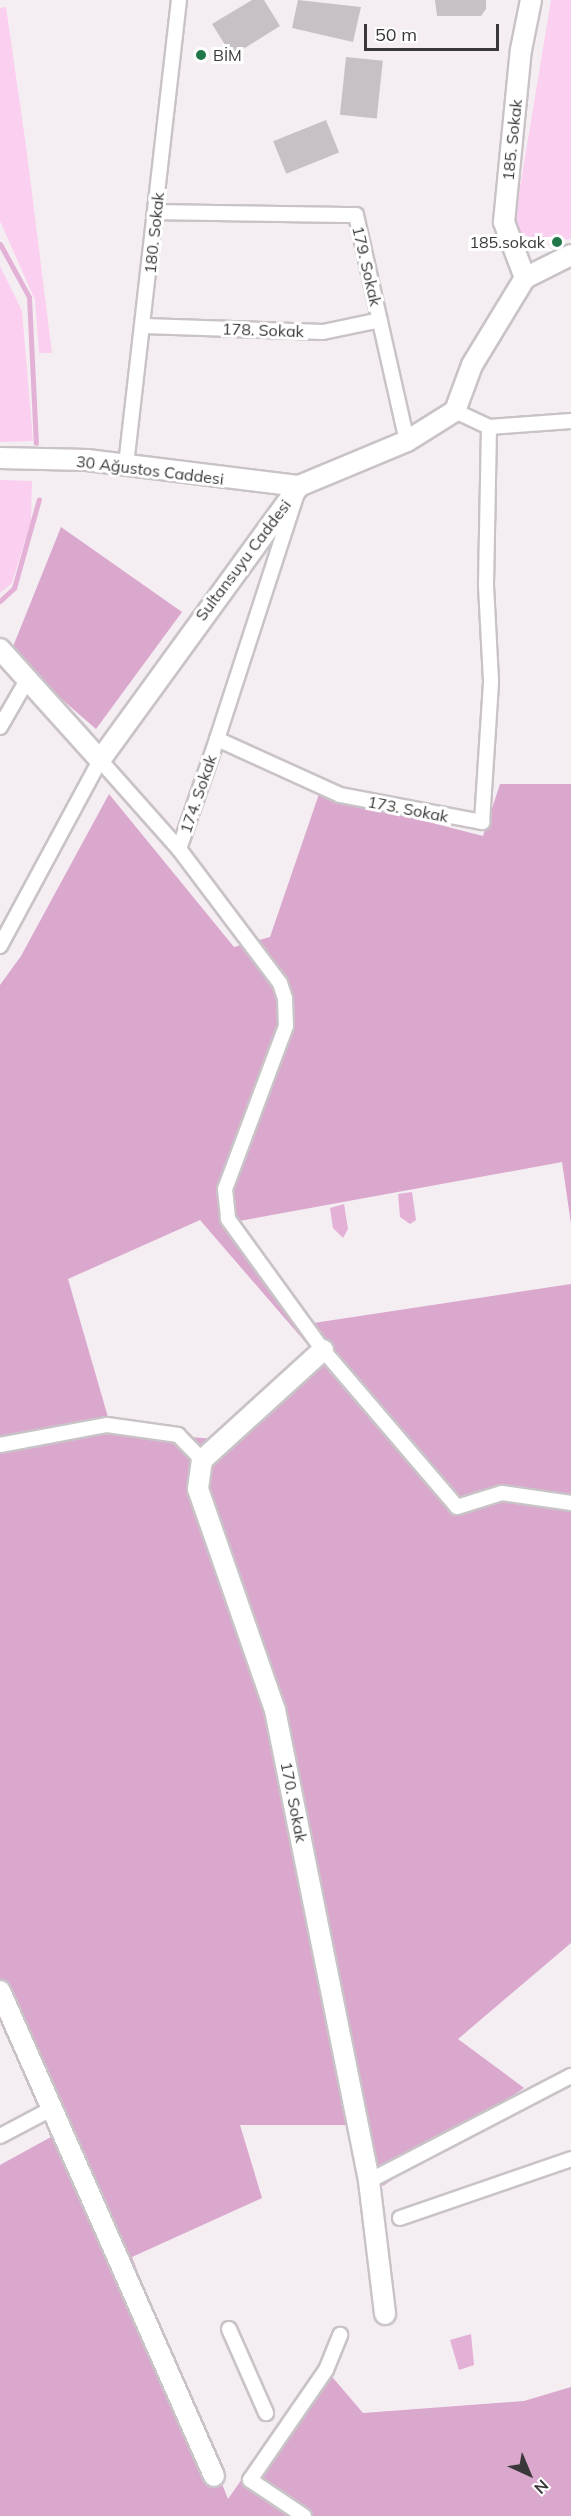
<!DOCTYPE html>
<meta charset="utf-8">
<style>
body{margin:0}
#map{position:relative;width:571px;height:2516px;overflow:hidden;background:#f4eef2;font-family:Mulish,sans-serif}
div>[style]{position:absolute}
.green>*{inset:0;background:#fbcfef}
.forest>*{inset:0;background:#daa7cd}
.water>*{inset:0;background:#e3b0d6}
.stream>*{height:5px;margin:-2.5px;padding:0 2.5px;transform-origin:2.5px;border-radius:2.5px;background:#e3b0d6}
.building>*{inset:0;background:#c7c1c5;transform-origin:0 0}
.roads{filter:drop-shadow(2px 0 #c9c3c8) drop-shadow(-2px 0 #c9c3c8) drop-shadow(0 2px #c9c3c8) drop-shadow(0 -2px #c9c3c8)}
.street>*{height:14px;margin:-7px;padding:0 7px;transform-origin:7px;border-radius:7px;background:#fff}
.secondary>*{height:20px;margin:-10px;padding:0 10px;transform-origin:10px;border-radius:10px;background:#fff}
.dots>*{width:16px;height:16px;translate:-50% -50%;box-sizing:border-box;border:3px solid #fff;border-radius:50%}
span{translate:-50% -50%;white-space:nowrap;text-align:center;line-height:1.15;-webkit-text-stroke:6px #fff;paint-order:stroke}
.poi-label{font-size:16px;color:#3a383a}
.left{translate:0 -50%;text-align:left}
.right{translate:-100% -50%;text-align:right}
.street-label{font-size:16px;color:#3a383a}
.north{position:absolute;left:499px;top:2444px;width:60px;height:60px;-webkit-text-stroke:4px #fff;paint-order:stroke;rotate:136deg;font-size:16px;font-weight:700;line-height:24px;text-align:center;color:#3a383a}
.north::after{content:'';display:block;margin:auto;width:21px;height:27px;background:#3a383a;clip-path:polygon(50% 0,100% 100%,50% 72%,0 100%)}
.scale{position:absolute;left:364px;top:24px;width:135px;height:27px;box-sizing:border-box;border:3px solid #3a383a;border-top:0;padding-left:8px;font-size:18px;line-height:21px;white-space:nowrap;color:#3a383a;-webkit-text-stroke:4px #fff;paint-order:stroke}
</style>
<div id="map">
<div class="green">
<div style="clip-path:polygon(551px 0,571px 0,571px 239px,542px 242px,513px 230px)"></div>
<div style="clip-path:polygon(6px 7px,26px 146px,52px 353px,39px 353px,35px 300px,0 221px,0 8px)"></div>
<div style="clip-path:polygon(0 266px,22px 311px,33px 441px,0 442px)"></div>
<div style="clip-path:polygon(0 480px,32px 481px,31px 521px,12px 583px,0 593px)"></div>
</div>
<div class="forest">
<div style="clip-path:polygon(61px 527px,182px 612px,96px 729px,10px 654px)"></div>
<div style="clip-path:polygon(evenodd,500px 784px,571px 784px,571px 1224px,562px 1162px,234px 1222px,307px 1324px,571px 1284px,571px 1943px,458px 2039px,524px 2088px,383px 2186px,346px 2125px,240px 2125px,262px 2198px,132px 2257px,228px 2499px,322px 2365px,363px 2413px,524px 2401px,571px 2387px,571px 2516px,0 2516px,0 2165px,51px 2137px,0 2009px,0 985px,21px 956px,109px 794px,234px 947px,270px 937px,319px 794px,483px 836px,500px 784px,200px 1220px,313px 1351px,216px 1439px,112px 1431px,68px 1279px,200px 1220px)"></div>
</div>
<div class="water">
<div style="clip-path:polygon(412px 1192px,416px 1220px,410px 1224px,400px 1217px,398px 1194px)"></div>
<div style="clip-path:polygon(344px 1204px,348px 1229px,343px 1238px,333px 1228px,330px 1208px)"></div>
<div style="clip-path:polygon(471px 2334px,474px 2365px,459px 2370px,450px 2340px)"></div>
</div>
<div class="stream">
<div style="left:0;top:244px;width:60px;rotate:61.3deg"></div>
<div style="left:29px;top:297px;width:146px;rotate:87.3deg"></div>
<div style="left:0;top:601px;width:19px;rotate:-43deg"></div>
<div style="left:14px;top:588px;width:92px;rotate:-74.3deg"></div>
</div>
<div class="building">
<div style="clip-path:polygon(252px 0,264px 0,280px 26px,232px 56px,212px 24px)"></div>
<div style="clip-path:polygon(298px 0,361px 7px,353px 42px,292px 28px)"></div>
<div style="clip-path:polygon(435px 0,486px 0,486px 9px,481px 16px,437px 16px)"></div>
<div style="left:346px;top:57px;width:37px;height:58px;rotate:6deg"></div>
<div style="left:326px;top:120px;width:35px;height:57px;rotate:68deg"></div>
</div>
<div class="roads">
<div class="street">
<div style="left:157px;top:212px;width:199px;rotate:0.9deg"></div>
<div style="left:356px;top:215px;width:232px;rotate:77.3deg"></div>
<div style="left:144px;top:326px;width:179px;rotate:1.9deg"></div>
<div style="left:323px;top:332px;width:58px;rotate:-11.9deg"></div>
<div style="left:455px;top:411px;width:38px;rotate:25deg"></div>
<div style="left:489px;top:427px;width:82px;rotate:-4.2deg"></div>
<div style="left:126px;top:465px;width:468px;rotate:-83.5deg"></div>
<div style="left:296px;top:496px;width:256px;rotate:108deg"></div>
<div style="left:217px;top:739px;width:135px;rotate:24.5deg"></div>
<div style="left:340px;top:795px;width:145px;rotate:10.8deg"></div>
<div style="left:482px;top:822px;width:141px;rotate:-86.3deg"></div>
<div style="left:491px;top:681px;width:97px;rotate:-93deg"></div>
<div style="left:486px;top:584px;width:157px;rotate:-88.9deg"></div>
<div style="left:0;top:727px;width:54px;rotate:-60.1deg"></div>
<div style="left:179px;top:849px;width:116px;rotate:-70.9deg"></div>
<div style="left:0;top:946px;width:211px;rotate:-61.7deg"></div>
<div style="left:100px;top:760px;width:119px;rotate:48.4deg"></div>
<div style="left:179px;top:849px;width:168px;rotate:53deg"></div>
<div style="left:280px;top:983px;width:16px;rotate:72deg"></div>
<div style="left:285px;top:998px;width:28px;rotate:88deg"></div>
<div style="left:286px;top:1026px;width:174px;rotate:110.5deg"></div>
<div style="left:225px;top:1189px;width:30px;rotate:84deg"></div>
<div style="left:228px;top:1219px;width:162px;rotate:54.1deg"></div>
<div style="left:323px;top:1350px;width:206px;rotate:49.5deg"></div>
<div style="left:457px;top:1507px;width:47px;rotate:-17.3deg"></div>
<div style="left:502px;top:1493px;width:70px;rotate:8.2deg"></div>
<div style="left:0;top:1445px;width:109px;rotate:-10.6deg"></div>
<div style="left:107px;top:1425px;width:72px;rotate:8deg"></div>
<div style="left:178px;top:1435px;width:35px;rotate:46deg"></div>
<div style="left:0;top:2136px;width:60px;rotate:-27.8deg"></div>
<div style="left:369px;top:2181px;width:228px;rotate:-27.5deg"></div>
<div style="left:400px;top:2218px;width:181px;rotate:-19deg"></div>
<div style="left:229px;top:2329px;width:92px;rotate:66.2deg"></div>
<div style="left:304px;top:2516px;width:65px;rotate:-146.3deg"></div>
<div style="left:250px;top:2480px;width:134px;rotate:-55.4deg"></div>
<div style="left:326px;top:2370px;width:38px;rotate:-68deg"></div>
</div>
<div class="secondary">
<div style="left:525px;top:278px;width:60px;rotate:-110.6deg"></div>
<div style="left:504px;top:222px;width:173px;rotate:-84.4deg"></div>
<div style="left:521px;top:50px;width:51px;rotate:-78.7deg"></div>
<div style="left:0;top:458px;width:87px;rotate:1.3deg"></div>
<div style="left:87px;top:460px;width:214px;rotate:7deg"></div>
<div style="left:0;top:649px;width:149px;rotate:48deg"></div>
<div style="left:100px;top:760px;width:339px;rotate:-54deg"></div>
<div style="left:299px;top:486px;width:117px;rotate:-22.6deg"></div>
<div style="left:407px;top:441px;width:57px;rotate:-32deg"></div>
<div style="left:455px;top:411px;width:49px;rotate:-69.7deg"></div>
<div style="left:472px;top:365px;width:102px;rotate:-58.7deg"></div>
<div style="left:525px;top:278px;width:51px;rotate:-26.6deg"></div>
<div style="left:323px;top:1350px;width:164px;rotate:137.7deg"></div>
<div style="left:202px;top:1460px;width:29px;rotate:98deg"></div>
<div style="left:198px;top:1489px;width:234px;rotate:70.8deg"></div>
<div style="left:275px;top:1710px;width:480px;rotate:78.7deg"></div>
<div style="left:369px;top:2181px;width:134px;rotate:83.1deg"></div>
<div style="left:0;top:1991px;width:530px;rotate:66.19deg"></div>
</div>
</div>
<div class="dots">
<div style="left:201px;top:55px;background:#22774a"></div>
<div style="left:557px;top:242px;background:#22774a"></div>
</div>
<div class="poi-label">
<span class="left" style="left:213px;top:55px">BİM</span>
<span class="right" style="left:545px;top:242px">185.sokak</span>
</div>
<div class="street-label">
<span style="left:512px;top:140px;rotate:-84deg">185. Sokak</span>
<span style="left:154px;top:233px;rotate:-84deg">180. Sokak</span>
<span style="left:367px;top:266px;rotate:77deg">179. Sokak</span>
<span style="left:263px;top:330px;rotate:2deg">178. Sokak</span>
<span style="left:150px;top:470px;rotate:7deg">30 Ağustos Caddesi</span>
<span style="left:243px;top:560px;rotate:-53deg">Sultansuyu Caddesi</span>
<span style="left:198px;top:794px;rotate:-71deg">174. Sokak</span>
<span style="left:408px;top:809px;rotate:11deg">173. Sokak</span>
<span style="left:294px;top:1802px;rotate:79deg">170. Sokak</span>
</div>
<div class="north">N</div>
<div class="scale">50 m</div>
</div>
